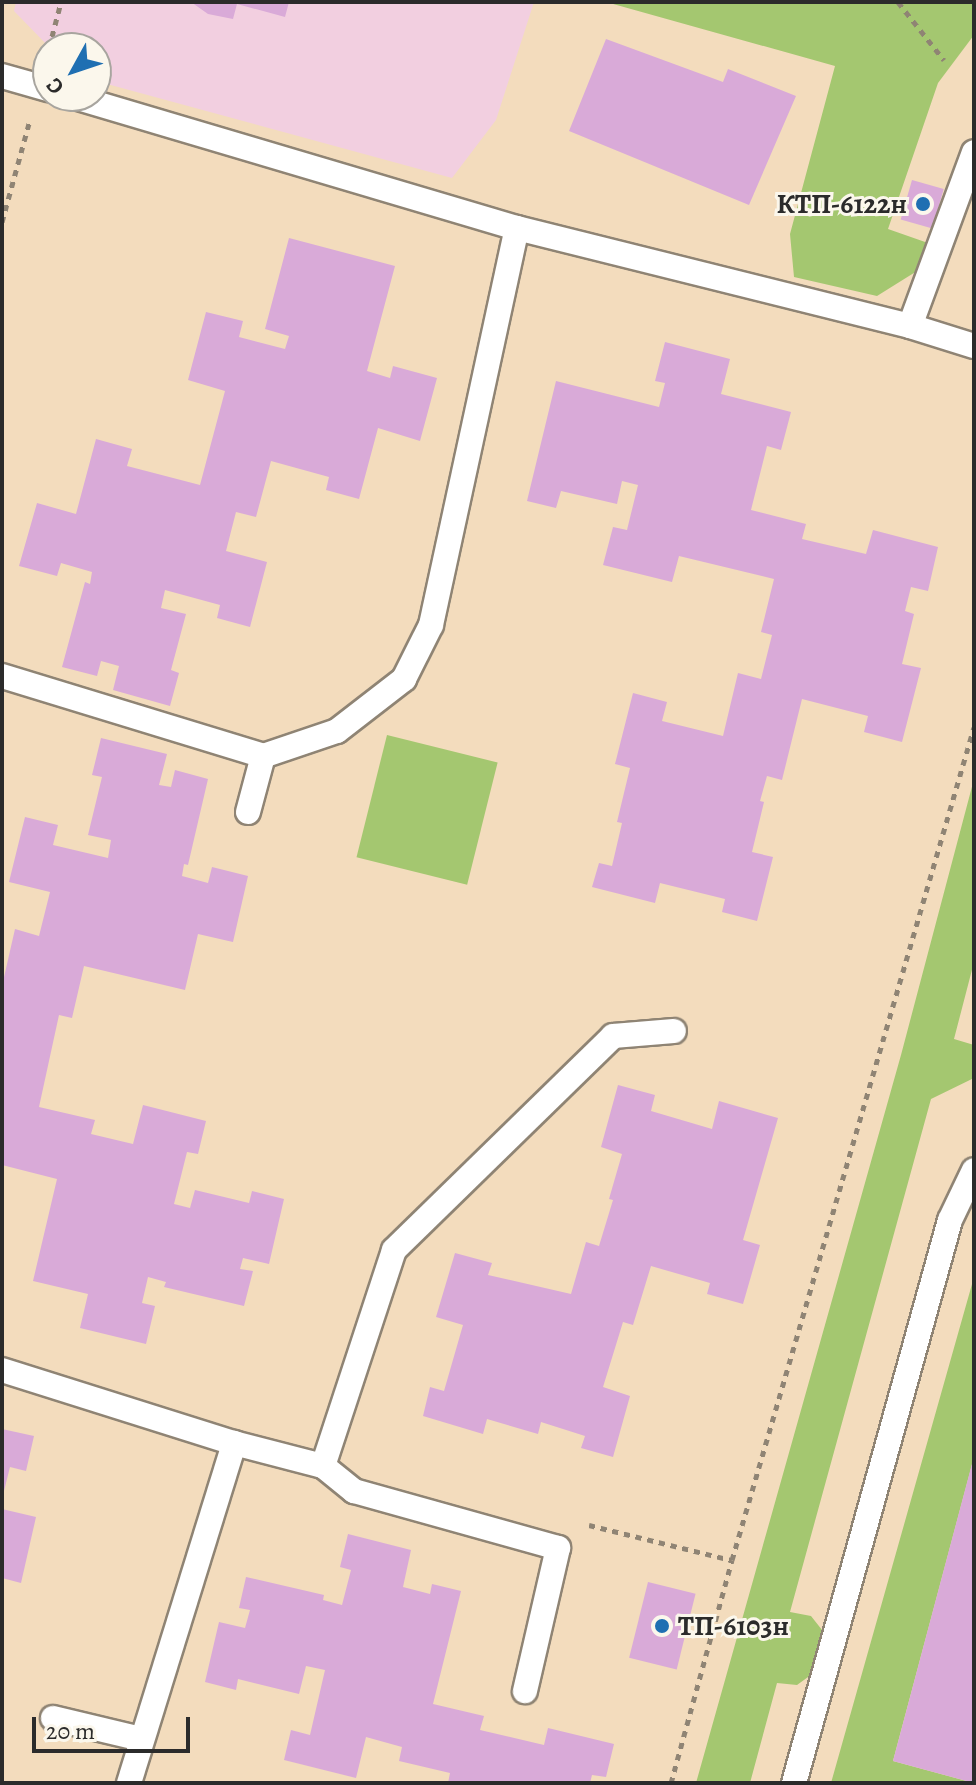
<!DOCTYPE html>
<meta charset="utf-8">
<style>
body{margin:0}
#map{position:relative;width:976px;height:1785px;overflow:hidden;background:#f3dcbd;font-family:Alegreya,serif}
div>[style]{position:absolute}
.built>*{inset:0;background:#f2cfe0}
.green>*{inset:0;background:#a4c770;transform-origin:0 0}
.building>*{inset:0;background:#d9aad8;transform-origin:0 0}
.path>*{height:5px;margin-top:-2.5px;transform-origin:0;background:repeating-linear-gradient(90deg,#8f8474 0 6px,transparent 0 12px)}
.roads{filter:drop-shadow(2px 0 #8f8474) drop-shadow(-2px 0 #8f8474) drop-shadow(0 2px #8f8474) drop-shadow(0 -2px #8f8474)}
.service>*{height:24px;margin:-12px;padding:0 12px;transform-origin:12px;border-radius:12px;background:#fff}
.dots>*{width:22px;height:22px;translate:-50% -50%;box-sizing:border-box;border:4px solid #fbf7ec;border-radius:50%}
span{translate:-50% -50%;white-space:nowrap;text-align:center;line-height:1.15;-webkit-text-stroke:6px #fbf7ec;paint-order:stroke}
.poi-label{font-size:28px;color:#2b2b2b;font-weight:700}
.right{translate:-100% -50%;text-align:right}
.left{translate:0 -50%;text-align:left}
.frame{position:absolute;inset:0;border:4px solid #2b2b2b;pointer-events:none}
.north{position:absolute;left:32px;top:32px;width:80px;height:80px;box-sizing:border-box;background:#fbf7ec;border:2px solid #a8a59f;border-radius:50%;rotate:230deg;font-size:22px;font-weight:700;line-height:32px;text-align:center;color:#2b2b2b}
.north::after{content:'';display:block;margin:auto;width:28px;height:36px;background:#1f6fb2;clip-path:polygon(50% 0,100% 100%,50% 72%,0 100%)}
.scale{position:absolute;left:32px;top:1717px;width:158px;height:36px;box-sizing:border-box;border:4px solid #2b2b2b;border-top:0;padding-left:10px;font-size:24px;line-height:28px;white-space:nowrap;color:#2b2b2b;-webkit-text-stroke:6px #fbf7ec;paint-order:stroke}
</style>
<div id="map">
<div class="built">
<div style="clip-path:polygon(16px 2px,534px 2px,496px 120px,452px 178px,96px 81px,96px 48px,50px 48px,14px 11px)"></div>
</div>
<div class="green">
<div style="clip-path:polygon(606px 2px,974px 2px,974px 35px,938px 83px,888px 229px,928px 243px,925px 266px,877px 296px,794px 277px,790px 234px,835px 66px)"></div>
<div style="left:387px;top:735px;width:114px;height:126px;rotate:14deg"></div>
<div style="clip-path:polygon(974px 779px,974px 962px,954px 1039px,974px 1045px,974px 1078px,931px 1099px,790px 1612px,811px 1616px,826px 1635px,815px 1672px,797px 1685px,777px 1683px,750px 1783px,696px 1783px,901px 1055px)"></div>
<div style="clip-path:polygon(974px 1277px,974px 1457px,893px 1761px,974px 1783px,831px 1783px)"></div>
</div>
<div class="building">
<div style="clip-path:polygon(191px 2px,289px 2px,285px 17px,237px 4px,233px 19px,208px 14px)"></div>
<div style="clip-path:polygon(606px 39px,723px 82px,728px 69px,796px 96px,749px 205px,569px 131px)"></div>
<div style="left:912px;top:180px;width:33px;height:41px;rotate:16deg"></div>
<div style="clip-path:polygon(289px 238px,395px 266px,367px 371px,390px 378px,393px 366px,437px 378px,420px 441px,378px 428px,359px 499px,326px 490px,329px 477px,271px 461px,256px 517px,236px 512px,226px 551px,267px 562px,250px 627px,217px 618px,220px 605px,165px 590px,161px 608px,186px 614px,171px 670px,179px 673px,170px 706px,113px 690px,119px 666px,101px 661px,97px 676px,62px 667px,85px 582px,90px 584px,92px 572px,61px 563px,57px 576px,19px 566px,37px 503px,76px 514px,96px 439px,132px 449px,127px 466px,200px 485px,225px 391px,188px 380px,206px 312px,243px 321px,239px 337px,285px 349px,289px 336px,265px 329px)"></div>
<div style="clip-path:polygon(665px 342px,730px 359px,721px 394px,791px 412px,781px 450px,767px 446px,751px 510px,806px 524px,802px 539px,866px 554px,873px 530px,938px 547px,928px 591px,911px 587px,905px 611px,914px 614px,902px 664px,921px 668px,902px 742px,864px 732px,868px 716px,802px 699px,782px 780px,767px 776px,760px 801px,764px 802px,752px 852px,773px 857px,757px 921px,722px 912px,725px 899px,660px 883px,655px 903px,592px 887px,599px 863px,612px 866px,622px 823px,617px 822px,630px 768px,615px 764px,633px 693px,667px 702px,662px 721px,723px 736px,738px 673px,761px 679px,772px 635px,761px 632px,774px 579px,679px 556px,672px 582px,603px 565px,613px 527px,627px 530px,638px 485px,622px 481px,617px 504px,561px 491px,556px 508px,527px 501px,556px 381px,659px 407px,665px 383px,655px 381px)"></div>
<div style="clip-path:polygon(101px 738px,167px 754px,159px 785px,171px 787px,175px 770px,208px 779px,188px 865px,184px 864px,182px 876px,208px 883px,212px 867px,248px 876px,233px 942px,198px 934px,185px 990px,84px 966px,72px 1018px,59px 1015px,39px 1107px,95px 1120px,91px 1134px,133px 1144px,143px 1105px,206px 1121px,198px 1154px,187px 1152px,174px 1204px,190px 1208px,195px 1190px,249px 1203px,252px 1191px,284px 1199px,269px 1264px,243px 1258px,240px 1269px,253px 1271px,244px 1306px,164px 1287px,166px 1282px,148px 1277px,142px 1303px,155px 1306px,146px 1344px,80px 1328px,88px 1294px,33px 1281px,57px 1179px,2px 1165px,2px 986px,15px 929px,39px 936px,50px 892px,9px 882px,25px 817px,58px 825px,53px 845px,108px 858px,111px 840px,88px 835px,102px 777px,92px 775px)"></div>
<div style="clip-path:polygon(618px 1085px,655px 1095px,651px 1111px,712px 1129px,719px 1101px,778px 1118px,743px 1240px,760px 1245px,743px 1304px,707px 1294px,710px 1283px,651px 1266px,633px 1325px,623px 1322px,603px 1387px,630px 1396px,613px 1457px,581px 1448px,585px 1436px,541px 1422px,538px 1434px,487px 1419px,483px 1434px,423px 1416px,430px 1387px,444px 1391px,463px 1325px,436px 1317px,455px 1253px,492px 1263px,488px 1275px,571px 1294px,586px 1242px,599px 1246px,613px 1200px,609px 1199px,622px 1154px,601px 1147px)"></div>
<div style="clip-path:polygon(2px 1429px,34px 1436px,26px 1471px,10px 1467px,3px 1495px)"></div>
<div style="clip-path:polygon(973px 1460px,974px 1460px,974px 1783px,893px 1761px)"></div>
<div style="clip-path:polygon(2px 1509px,36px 1517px,21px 1583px,2px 1578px)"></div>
<div style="clip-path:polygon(348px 1534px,411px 1550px,403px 1587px,430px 1594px,432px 1584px,461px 1591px,433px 1704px,484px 1716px,480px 1730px,544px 1745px,548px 1728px,614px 1744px,606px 1777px,592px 1775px,590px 1783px,448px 1783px,450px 1773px,399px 1761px,402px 1747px,366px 1737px,356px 1778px,284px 1760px,291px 1730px,310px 1735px,325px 1670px,306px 1666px,299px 1694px,238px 1679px,236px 1690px,205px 1682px,219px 1622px,245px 1628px,250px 1610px,239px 1608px,246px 1577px,324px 1595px,323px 1600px,342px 1605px,351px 1570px,340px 1567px)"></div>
<div style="left:648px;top:1582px;width:49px;height:78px;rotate:14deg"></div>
</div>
<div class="path">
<div style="left:898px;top:2px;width:74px;rotate:51.6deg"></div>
<div style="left:49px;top:48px;width:48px;rotate:-75.4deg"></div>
<div style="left:2px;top:222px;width:103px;rotate:-74.7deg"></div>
<div style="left:589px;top:1525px;width:147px;rotate:13.8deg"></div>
<div style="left:671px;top:1783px;width:231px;rotate:-74.7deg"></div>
<div style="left:732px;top:1560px;width:867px;rotate:-73.8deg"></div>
</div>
<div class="roads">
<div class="service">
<div style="left:2px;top:76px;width:48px;rotate:15.8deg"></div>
<div style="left:71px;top:96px;width:465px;rotate:16.5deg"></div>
<div style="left:517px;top:228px;width:405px;rotate:14deg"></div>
<div style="left:910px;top:326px;width:67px;rotate:17.4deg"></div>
<div style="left:910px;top:326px;width:185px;rotate:-69.8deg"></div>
<div style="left:2px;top:676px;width:273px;rotate:17deg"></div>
<div style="left:248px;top:812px;width:58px;rotate:-75deg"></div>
<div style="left:263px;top:756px;width:78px;rotate:-18.7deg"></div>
<div style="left:337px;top:731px;width:85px;rotate:-37.8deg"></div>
<div style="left:404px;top:679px;width:60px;rotate:-63.4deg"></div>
<div style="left:431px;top:625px;width:406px;rotate:-77.8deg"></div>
<div style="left:2px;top:1370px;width:243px;rotate:17.5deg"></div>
<div style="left:323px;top:1466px;width:40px;rotate:39deg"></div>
<div style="left:354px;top:1491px;width:212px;rotate:15.6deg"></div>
<div style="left:558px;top:1548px;width:147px;rotate:103deg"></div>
<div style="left:53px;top:1718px;width:90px;rotate:13.4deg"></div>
<div style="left:129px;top:1783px;width:356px;rotate:-72.8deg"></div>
<div style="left:234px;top:1443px;width:92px;rotate:14.5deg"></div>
<div style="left:323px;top:1466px;width:227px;rotate:-71.8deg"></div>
<div style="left:394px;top:1250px;width:306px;rotate:-44.3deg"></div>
<div style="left:613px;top:1036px;width:61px;rotate:-4.7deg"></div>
<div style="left:794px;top:1783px;width:584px;rotate:-74.51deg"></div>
<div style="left:950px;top:1220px;width:55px;rotate:-64.4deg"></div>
</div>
</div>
<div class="dots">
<div style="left:923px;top:204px;background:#1f6fb2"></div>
<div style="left:662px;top:1626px;background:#1f6fb2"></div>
</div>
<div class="poi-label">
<span class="right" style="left:907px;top:204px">КТП-6122н</span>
<span class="left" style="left:678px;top:1626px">ТП-6103н</span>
</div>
<div class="frame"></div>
<div class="north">С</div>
<div class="scale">20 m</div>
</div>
